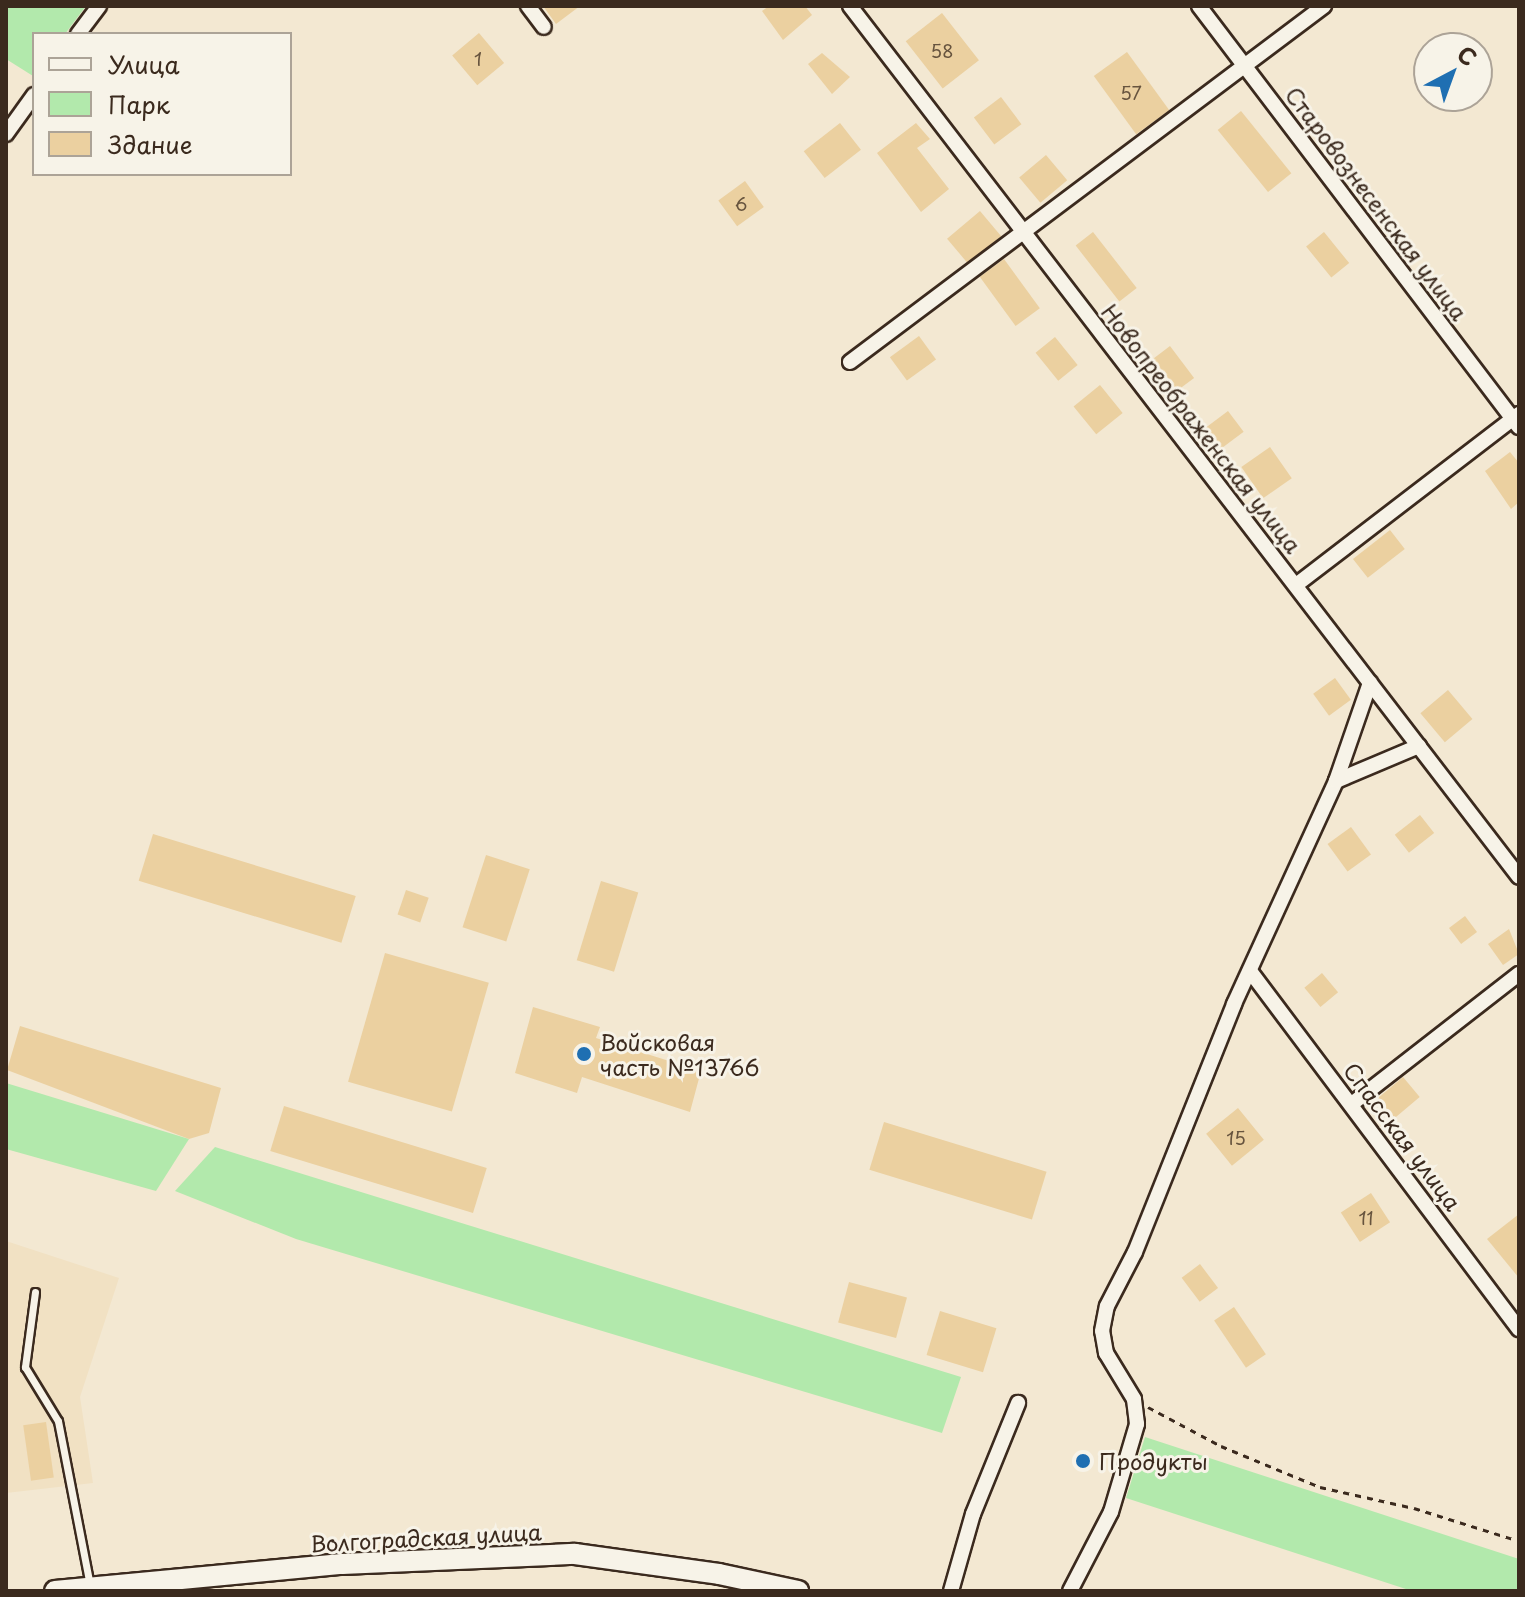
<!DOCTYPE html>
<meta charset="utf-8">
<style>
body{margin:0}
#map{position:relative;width:1525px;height:1597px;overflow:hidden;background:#f3e8d2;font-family:"Playpen Sans",sans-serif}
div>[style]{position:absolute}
.built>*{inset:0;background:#f1e1c3}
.green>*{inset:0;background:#b2e9ac}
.building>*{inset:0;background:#ebd0a0;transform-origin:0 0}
.path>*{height:3px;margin-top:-1.5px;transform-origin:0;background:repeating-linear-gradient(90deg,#3b2a1e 0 6px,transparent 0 12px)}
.roads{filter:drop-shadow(2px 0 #3b2a1e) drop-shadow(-2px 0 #3b2a1e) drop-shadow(0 2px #3b2a1e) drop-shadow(0 -2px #3b2a1e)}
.service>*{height:7px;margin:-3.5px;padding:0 3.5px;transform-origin:3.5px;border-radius:3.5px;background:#f7f3e8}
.minor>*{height:14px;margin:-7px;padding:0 7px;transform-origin:7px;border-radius:7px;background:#f7f3e8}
.secondary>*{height:20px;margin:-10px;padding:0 10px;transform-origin:10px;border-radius:10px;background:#f7f3e8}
.dots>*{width:22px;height:22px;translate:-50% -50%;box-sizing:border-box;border:4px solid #f7f3e8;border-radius:50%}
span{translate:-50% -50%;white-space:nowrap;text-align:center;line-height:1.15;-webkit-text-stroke:6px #f7f3e8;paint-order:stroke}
.number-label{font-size:18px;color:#67543e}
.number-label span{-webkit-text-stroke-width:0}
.street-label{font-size:22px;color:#3b2a1e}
.poi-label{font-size:22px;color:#3b2a1e}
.left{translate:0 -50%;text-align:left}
.frame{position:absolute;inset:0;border:8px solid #3b2a1e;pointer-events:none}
.legend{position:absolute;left:32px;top:32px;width:260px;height:144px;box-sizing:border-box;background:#f7f3e8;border:2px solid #aca397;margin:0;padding:10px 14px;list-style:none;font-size:24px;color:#3b2a1e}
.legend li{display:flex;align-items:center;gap:16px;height:40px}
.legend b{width:40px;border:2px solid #aca397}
.north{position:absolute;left:1413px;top:32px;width:80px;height:80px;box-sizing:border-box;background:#f7f3e8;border:2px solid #aca397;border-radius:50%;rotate:41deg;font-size:22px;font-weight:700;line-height:32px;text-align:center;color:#3b2a1e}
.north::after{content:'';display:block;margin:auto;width:28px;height:36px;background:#1f6fb2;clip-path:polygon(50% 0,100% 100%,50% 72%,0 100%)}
</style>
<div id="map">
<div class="built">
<div style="clip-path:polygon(6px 1241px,119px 1278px,80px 1397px,93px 1483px,6px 1493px)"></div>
</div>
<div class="green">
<div style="clip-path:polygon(6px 6px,86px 6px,65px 34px,34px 34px,33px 76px,6px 59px)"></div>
<div style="clip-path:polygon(6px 1083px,189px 1139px,156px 1191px,6px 1149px)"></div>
<div style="clip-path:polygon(215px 1147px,961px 1377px,942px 1433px,296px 1239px,175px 1191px)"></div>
<div style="clip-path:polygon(1145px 1437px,1519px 1559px,1519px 1591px,1412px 1591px,1126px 1498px)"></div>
</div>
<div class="building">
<div style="clip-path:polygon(543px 6px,580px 6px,556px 24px)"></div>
<div style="clip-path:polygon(769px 6px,805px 6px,812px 15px,783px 40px,762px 11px)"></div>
<div style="left:942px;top:13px;width:60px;height:46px;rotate:52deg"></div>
<div style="left:479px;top:33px;width:39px;height:35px;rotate:50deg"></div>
<div style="left:1127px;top:52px;width:72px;height:41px;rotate:54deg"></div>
<div style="clip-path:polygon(822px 53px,850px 77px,832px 94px,808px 64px)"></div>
<div style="left:1001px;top:97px;width:34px;height:34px;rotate:53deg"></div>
<div style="left:1241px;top:111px;width:80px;height:30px;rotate:51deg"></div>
<div style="left:840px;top:123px;width:34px;height:46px;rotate:52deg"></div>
<div style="clip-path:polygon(916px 123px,930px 139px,917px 148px,949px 189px,921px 212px,877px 153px)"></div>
<div style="left:1046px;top:155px;width:33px;height:35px;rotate:50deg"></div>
<div style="left:745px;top:181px;width:32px;height:33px;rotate:54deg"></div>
<div style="left:980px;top:211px;width:33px;height:43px;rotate:50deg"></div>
<div style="left:1093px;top:232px;width:71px;height:22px;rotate:52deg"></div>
<div style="left:1324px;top:232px;width:40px;height:23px;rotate:51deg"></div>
<div style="left:1004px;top:259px;width:61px;height:30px;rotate:54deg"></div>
<div style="left:919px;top:336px;width:29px;height:36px;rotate:54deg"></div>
<div style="left:1055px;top:337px;width:36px;height:25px;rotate:51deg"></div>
<div style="left:1170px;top:346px;width:40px;height:21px;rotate:53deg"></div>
<div style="left:1100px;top:385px;width:36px;height:34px;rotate:51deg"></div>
<div style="left:1228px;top:411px;width:26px;height:33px;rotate:53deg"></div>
<div style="left:1270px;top:447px;width:38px;height:35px;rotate:55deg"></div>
<div style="clip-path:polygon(1510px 452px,1519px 463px,1519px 502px,1511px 509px,1485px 471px)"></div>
<div style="left:1390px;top:530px;width:24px;height:47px;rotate:52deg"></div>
<div style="left:1335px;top:678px;width:27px;height:27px;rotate:54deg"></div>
<div style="left:1448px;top:690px;width:38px;height:36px;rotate:50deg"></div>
<div style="left:1420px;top:815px;width:23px;height:32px;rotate:52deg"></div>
<div style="left:1351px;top:827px;width:34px;height:29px;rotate:54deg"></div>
<div style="left:153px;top:834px;width:212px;height:49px;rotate:17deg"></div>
<div style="left:486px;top:855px;width:46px;height:76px;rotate:18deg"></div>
<div style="left:601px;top:881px;width:39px;height:83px;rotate:17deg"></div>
<div style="left:406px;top:890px;width:24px;height:26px;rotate:19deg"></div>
<div style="left:1465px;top:916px;width:20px;height:20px;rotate:53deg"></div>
<div style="clip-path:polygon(1509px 929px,1519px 954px,1503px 965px,1488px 944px)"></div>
<div style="left:385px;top:953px;width:108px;height:134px;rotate:16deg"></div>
<div style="left:1322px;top:973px;width:25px;height:23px;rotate:50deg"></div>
<div style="clip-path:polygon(533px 1007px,600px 1027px,596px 1038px,701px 1071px,690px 1112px,582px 1077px,577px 1093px,515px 1073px)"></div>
<div style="clip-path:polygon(20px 1026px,221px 1088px,209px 1133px,189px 1139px,7px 1070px)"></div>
<div style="left:1403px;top:1077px;width:26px;height:33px;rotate:50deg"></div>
<div style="left:284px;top:1106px;width:212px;height:47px;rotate:17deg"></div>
<div style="left:1238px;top:1108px;width:41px;height:41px;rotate:51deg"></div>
<div style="left:884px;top:1122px;width:170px;height:50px;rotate:17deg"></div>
<div style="left:1371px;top:1193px;width:35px;height:36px;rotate:57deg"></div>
<div style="clip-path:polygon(1519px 1214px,1519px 1278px,1487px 1239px)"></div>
<div style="left:1200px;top:1264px;width:30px;height:23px;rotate:53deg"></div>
<div style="left:849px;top:1282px;width:60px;height:42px;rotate:15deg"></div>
<div style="left:1234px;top:1307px;width:57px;height:24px;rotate:56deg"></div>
<div style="left:940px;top:1311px;width:59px;height:46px;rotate:17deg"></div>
<div style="left:46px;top:1422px;width:56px;height:23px;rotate:82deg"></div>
</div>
<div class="path">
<div style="left:1148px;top:1407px;width:83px;rotate:28.1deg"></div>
<div style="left:1221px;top:1446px;width:107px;rotate:22.5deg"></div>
<div style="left:1320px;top:1487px;width:96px;rotate:12.6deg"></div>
<div style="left:1414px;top:1508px;width:110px;rotate:17.4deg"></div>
</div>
<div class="roads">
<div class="service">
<div style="left:35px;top:1292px;width:76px;rotate:97.6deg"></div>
<div style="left:25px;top:1367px;width:63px;rotate:58.6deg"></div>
<div style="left:58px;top:1421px;width:167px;rotate:79deg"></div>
</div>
<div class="minor">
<div style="left:528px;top:6px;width:26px;rotate:53deg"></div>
<div style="left:850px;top:6px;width:1098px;rotate:52.47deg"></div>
<div style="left:1199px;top:6px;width:529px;rotate:52.76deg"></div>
<div style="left:78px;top:34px;width:35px;rotate:-53deg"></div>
<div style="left:6px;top:134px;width:48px;rotate:-54.3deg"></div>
<div style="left:850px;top:362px;width:593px;rotate:-36.91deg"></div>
<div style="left:1296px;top:585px;width:281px;rotate:-37.5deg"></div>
<div style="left:1336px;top:781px;width:90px;rotate:-22.9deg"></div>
<div style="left:1250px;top:971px;width:448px;rotate:53.1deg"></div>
<div style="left:1353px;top:1103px;width:210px;rotate:-37.9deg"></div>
<div style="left:951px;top:1591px;width:80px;rotate:-74.1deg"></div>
<div style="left:973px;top:1514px;width:120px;rotate:-67.9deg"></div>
<div style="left:1070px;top:1591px;width:89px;rotate:-62.6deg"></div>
<div style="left:1111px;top:1512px;width:92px;rotate:-73.5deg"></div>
<div style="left:1137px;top:1424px;width:25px;rotate:-97deg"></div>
<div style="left:1134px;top:1399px;width:54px;rotate:-121.3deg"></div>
<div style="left:1106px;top:1353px;width:22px;rotate:-100deg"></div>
<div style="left:1102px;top:1331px;width:25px;rotate:-79deg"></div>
<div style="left:1107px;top:1306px;width:61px;rotate:-62.6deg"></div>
<div style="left:1135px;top:1252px;width:267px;rotate:-68.2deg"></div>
<div style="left:1234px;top:1004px;width:245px;rotate:-65.4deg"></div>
<div style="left:1336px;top:781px;width:104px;rotate:-70.9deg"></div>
</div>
<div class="secondary">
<div style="left:55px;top:1591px;width:288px;rotate:-5.4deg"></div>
<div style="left:342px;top:1564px;width:233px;rotate:-2.5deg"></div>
<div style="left:575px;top:1554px;width:145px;rotate:7.9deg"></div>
<div style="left:719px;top:1574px;width:81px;rotate:12.1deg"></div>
</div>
</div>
<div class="dots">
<div style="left:584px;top:1054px;background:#1f6fb2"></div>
<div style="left:1083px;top:1461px;background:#1f6fb2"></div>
</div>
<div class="number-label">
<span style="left:942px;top:51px">58</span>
<span style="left:478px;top:59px">1</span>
<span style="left:1131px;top:93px">57</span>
<span style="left:741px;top:204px">6</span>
<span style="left:1236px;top:1138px">15</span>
<span style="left:1366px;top:1218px">11</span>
</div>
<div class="street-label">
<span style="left:1377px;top:203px;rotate:53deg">Старовознесенская улица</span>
<span style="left:1202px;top:428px;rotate:52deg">Новопреображенская улица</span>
<span style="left:1403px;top:1136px;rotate:53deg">Спасская улица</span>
<span style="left:426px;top:1537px;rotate:-3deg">Волгоградская улица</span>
</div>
<div class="poi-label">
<span class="left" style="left:600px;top:1054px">Войсковая<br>часть №13766</span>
<span class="left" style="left:1099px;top:1461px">Продукты</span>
</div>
<div class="frame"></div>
<ul class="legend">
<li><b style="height:10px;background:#f7f3e8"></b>Улица</li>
<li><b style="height:22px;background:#b2e9ac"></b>Парк</li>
<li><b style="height:22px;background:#ebd0a0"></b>Здание</li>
</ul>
<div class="north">С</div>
</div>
